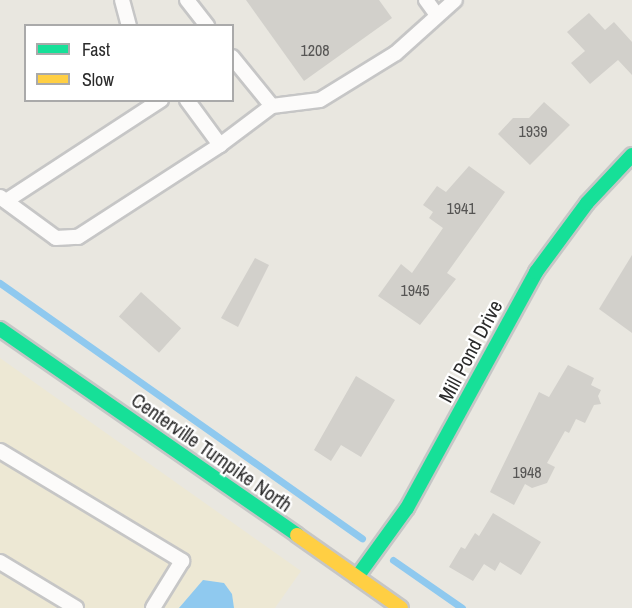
<!DOCTYPE html>
<style>
body{margin:0}
#map{position:relative;width:632px;height:608px;overflow:hidden;background:#e9e7e0;font-family:"Archivo Narrow",sans-serif}
div>[style]{position:absolute}
.education>*{inset:0;background:#ede8d4}
.water>*{inset:0;background:#8fc9ef}
.stream>*{height:7px;margin:-3.5px;padding:0 3.5px;transform-origin:3.5px;border-radius:3.5px;background:#8fc9ef}
.building>*{inset:0;background:#d2d0cb;transform-origin:0 0}
.roads{filter:drop-shadow(2px 0 #c6c6c6) drop-shadow(-2px 0 #c6c6c6) drop-shadow(0 2px #c6c6c6) drop-shadow(0 -2px #c6c6c6)}
.lane>*{height:14px;margin:-7px;padding:0 7px;transform-origin:7px;border-radius:7px;background:#fcfbfa}
.fast>*{height:14px;margin:-7px;padding:0 7px;transform-origin:7px;border-radius:7px;background:#16e098}
.slow>*{height:14px;margin:-7px;padding:0 7px;transform-origin:7px;border-radius:7px;background:#ffcf43}
span{translate:-50% -50%;white-space:nowrap;text-align:center;line-height:1.15;-webkit-text-stroke:4.5px #fff;paint-order:stroke}
.number-label{font-size:16px;color:#565554}
.number-label span{-webkit-text-stroke-width:0}
.street-label{font-size:20px;color:#2b2b2b}
.legend{position:absolute;left:24px;top:24px;width:210px;height:78px;box-sizing:border-box;background:#fff;border:2px solid #aaa;margin:0;padding:8px 10px;list-style:none;font-size:18px;color:#2b2b2b}
.legend li{display:flex;align-items:center;gap:12px;height:30px}
.legend b{width:30px;border:2px solid #aaa}
</style>
<div id="map">
<div class="education">
<div style="clip-path:polygon(0 358px,301px 571px,275px 608px,0 608px)"></div>
</div>
<div class="water">
<div style="clip-path:polygon(203px 580px,224px 583px,232px 594px,234px 608px,179px 608px)"></div>
</div>
<div class="stream">
<div style="left:0;top:283px;width:443px;rotate:35.2deg"></div>
<div style="left:393px;top:560px;width:84px;rotate:34.8deg"></div>
</div>
<div class="building">
<div style="clip-path:polygon(246px 0,379px 0,392px 18px,304px 81px)"></div>
<div style="clip-path:polygon(589px 13px,605px 30px,614px 22px,632px 42px,632px 75px,618px 60px,590px 84px,571px 63px,585px 51px,567px 32px)"></div>
<div style="clip-path:polygon(544px 102px,570px 125px,530px 165px,498px 134px,513px 118px,529px 118px)"></div>
<div style="clip-path:polygon(469px 166px,505px 192px,447px 273px,456px 279px,420px 325px,378px 296px,401px 264px,412px 273px,443px 228px,429px 218px,433px 212px,423px 205px,437px 186px,446px 192px)"></div>
<div style="clip-path:polygon(632px 255px,632px 333px,599px 309px)"></div>
<div style="clip-path:polygon(255px 258px,269px 265px,238px 327px,221px 318px)"></div>
<div style="left:141px;top:292px;width:54px;height:33px;rotate:42deg"></div>
<div style="clip-path:polygon(568px 365px,594px 378px,591px 385px,601px 390px,598px 396px,601px 404px,594px 405px,585px 423px,576px 419px,569px 433px,565px 431px,547px 463px,555px 467px,547px 483px,532px 488px,525px 484px,514px 505px,490px 492px,539px 392px,549px 397px)"></div>
<div style="clip-path:polygon(356px 376px,395px 400px,361px 457px,341px 445px,331px 461px,314px 450px)"></div>
<div style="clip-path:polygon(493px 513px,541px 542px,521px 575px,500px 562px,495px 571px,484px 564px,473px 581px,449px 567px,461px 547px,465px 549px,475px 533px,479px 536px)"></div>
</div>
<div class="roads">
<div class="lane">
<div style="left:122px;top:0;width:27px;rotate:75deg"></div>
<div style="left:187px;top:0;width:33px;rotate:52deg"></div>
<div style="left:426px;top:0;width:17px;rotate:54deg"></div>
<div style="left:232px;top:57px;width:63px;rotate:50.8deg"></div>
<div style="left:187px;top:100px;width:56px;rotate:53.7deg"></div>
<div style="left:0;top:197px;width:69px;rotate:36.2deg"></div>
<div style="left:56px;top:238px;width:22px;rotate:-3deg"></div>
<div style="left:78px;top:237px;width:169px;rotate:-32.9deg"></div>
<div style="left:220px;top:145px;width:65px;rotate:-36.9deg"></div>
<div style="left:272px;top:106px;width:48px;rotate:-7.1deg"></div>
<div style="left:320px;top:100px;width:89px;rotate:-31.7deg"></div>
<div style="left:396px;top:53px;width:79px;rotate:-41.9deg"></div>
<div style="left:6px;top:201px;width:185px;rotate:-33.1deg"></div>
<div style="left:0;top:451px;width:213px;rotate:31.1deg"></div>
<div style="left:182px;top:561px;width:55px;rotate:121.7deg"></div>
<div style="left:0;top:562px;width:89px;rotate:31.2deg"></div>
</div>
<div class="fast">
<div style="left:0;top:329px;width:361px;rotate:34.7deg"></div>
<div style="left:357px;top:577px;width:85px;rotate:-54.1deg"></div>
<div style="left:407px;top:508px;width:269px;rotate:-61.3deg"></div>
<div style="left:536px;top:272px;width:86px;rotate:-53.5deg"></div>
<div style="left:587px;top:203px;width:66px;rotate:-46.8deg"></div>
</div>
<div class="slow">
<div style="left:297px;top:535px;width:127px;rotate:35.1deg"></div>
</div>
</div>
<div class="number-label">
<span style="left:315px;top:50px">1208</span>
<span style="left:533px;top:131px">1939</span>
<span style="left:461px;top:208px">1941</span>
<span style="left:415px;top:290px">1945</span>
<span style="left:527px;top:472px">1948</span>
</div>
<div class="street-label">
<span style="left:470px;top:351px;rotate:-62deg">Mill Pond Drive</span>
<span style="left:212px;top:452px;rotate:35deg">Centerville Turnpike North</span>
</div>
<ul class="legend">
<li><b style="height:8px;background:#16e098"></b>Fast</li>
<li><b style="height:8px;background:#ffcf43"></b>Slow</li>
</ul>
</div>
